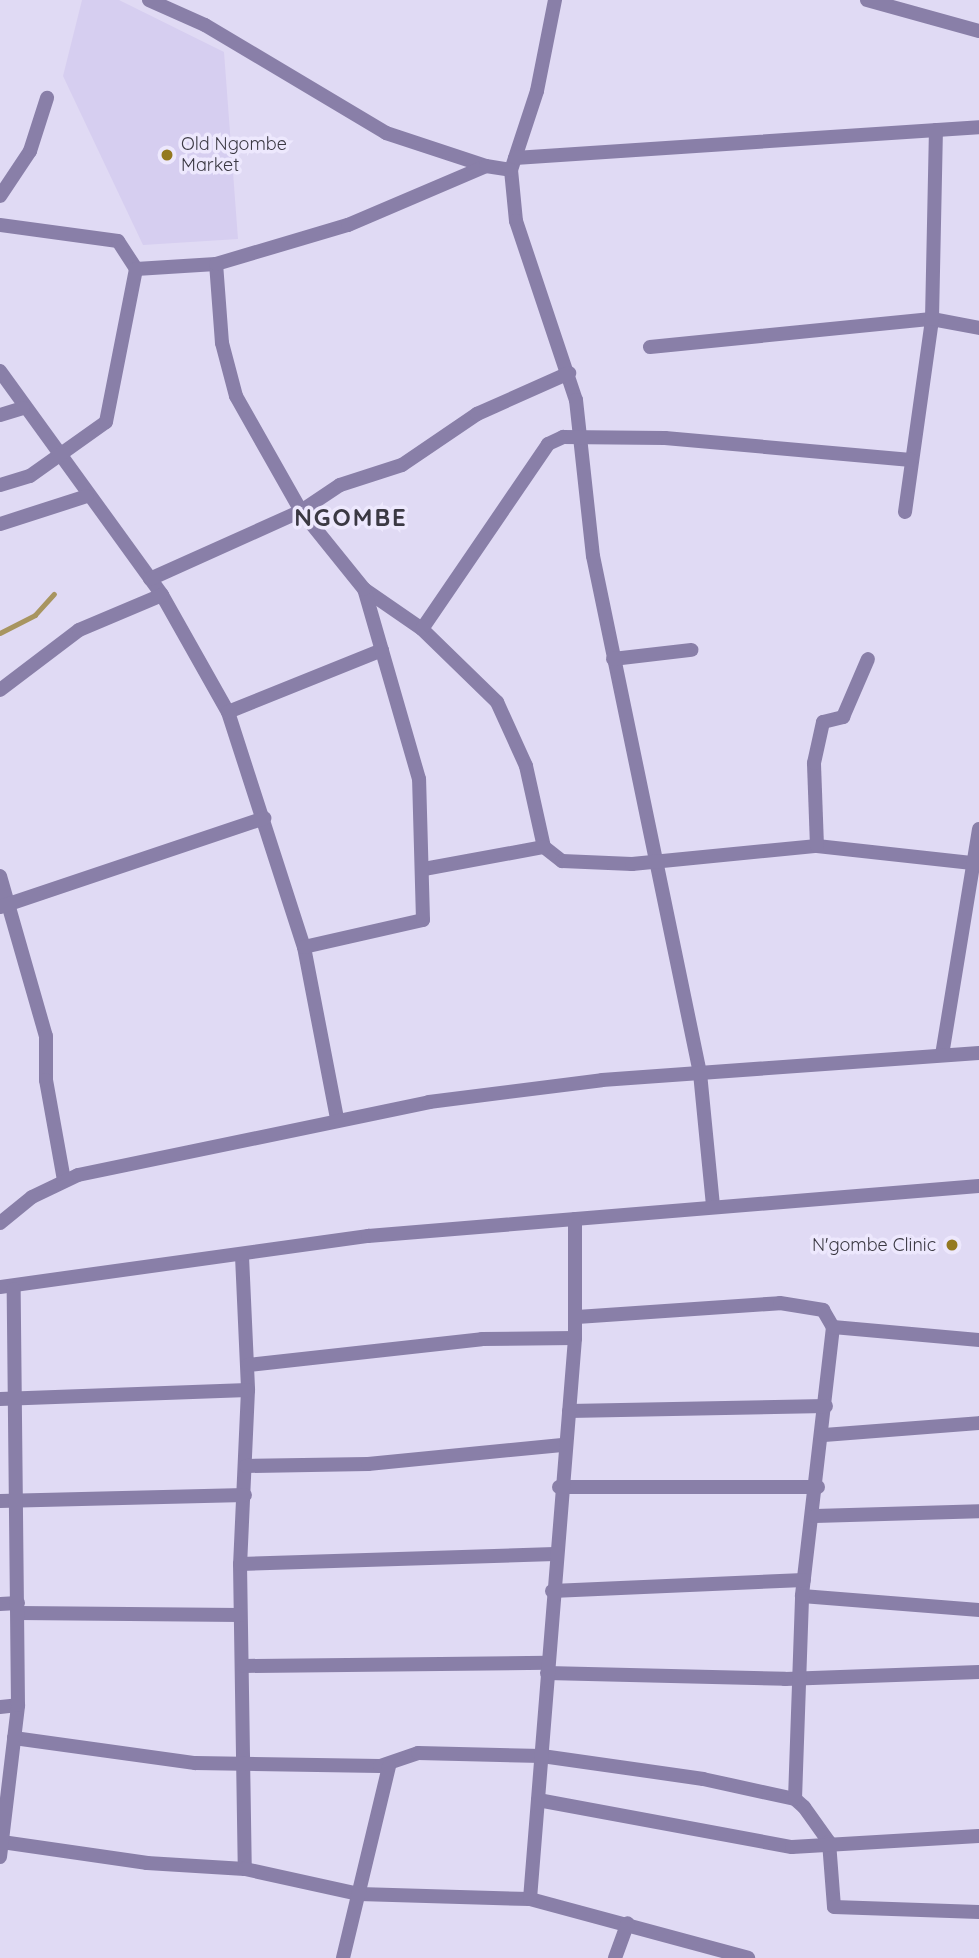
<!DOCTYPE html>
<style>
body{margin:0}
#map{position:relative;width:979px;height:1958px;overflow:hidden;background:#e0daf4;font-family:Quicksand,sans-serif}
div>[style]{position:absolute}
.built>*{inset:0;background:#d6cef0}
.stream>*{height:4.5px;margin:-2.25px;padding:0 2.25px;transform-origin:2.25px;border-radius:2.25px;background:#a89560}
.minor>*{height:14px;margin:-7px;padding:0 7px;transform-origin:7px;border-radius:7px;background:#897fa8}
.dots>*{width:19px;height:19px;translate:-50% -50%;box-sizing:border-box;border:4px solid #ede8fd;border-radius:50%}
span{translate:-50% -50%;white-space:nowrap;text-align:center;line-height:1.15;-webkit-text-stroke:7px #ede8fd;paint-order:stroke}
.poi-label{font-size:18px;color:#3b3943}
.left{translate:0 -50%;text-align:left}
.right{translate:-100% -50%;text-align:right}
.district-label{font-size:24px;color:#3b3943;font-weight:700;letter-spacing:2px}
</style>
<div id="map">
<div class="built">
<div style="clip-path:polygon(82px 0,119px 0,224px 52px,238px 239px,143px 245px,63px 76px)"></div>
</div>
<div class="stream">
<div style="left:0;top:633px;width:39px;rotate:-27deg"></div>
<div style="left:35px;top:615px;width:28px;rotate:-48deg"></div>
</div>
<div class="minor">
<div style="left:149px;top:0;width:61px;rotate:24.1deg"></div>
<div style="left:205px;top:25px;width:211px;rotate:30.8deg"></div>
<div style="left:386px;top:133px;width:105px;rotate:18.3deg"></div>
<div style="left:555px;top:0;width:93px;rotate:101.2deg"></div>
<div style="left:537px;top:91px;width:83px;rotate:108.2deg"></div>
<div style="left:511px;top:170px;width:51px;rotate:84.4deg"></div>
<div style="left:516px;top:221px;width:189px;rotate:71.5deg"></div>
<div style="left:576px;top:400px;width:157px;rotate:83.8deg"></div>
<div style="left:593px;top:556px;width:528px;rotate:78.31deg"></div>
<div style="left:700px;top:1073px;width:134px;rotate:84.4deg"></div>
<div style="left:867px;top:0;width:116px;rotate:15.5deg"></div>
<div style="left:515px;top:158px;width:465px;rotate:-3.8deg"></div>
<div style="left:0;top:196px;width:54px;rotate:-56.3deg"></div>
<div style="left:30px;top:151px;width:56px;rotate:-72.2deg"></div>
<div style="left:0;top:225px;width:119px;rotate:7.7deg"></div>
<div style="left:118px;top:241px;width:33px;rotate:57deg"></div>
<div style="left:136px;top:269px;width:80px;rotate:-3.6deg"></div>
<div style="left:650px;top:347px;width:283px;rotate:-5.7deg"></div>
<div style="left:932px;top:319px;width:48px;rotate:10.8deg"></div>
<div style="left:0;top:371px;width:276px;rotate:54.1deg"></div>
<div style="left:162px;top:595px;width:134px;rotate:60.6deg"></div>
<div style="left:228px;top:712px;width:247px;rotate:72.1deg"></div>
<div style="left:304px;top:947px;width:174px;rotate:79.1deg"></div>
<div style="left:0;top:415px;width:24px;rotate:-17deg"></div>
<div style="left:0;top:485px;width:31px;rotate:-17deg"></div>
<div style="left:30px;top:476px;width:93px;rotate:-35.4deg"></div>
<div style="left:106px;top:422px;width:156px;rotate:-78.9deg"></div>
<div style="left:905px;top:512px;width:195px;rotate:-82deg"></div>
<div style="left:932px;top:319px;width:189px;rotate:-88.8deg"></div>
<div style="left:0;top:524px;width:91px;rotate:-17.8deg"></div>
<div style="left:150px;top:579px;width:166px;rotate:-24.2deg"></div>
<div style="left:301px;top:511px;width:47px;rotate:-33.7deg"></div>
<div style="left:340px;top:485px;width:65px;rotate:-17.9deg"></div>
<div style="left:402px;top:465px;width:91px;rotate:-34.2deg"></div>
<div style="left:477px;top:414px;width:101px;rotate:-24deg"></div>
<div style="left:364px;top:589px;width:70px;rotate:34.6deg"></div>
<div style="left:422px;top:629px;width:105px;rotate:44.2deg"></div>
<div style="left:497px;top:702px;width:70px;rotate:65.6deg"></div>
<div style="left:526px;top:766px;width:83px;rotate:77.5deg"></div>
<div style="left:544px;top:847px;width:23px;rotate:38deg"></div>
<div style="left:562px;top:861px;width:70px;rotate:2.5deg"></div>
<div style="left:632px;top:864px;width:186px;rotate:-5.6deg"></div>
<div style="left:817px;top:846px;width:163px;rotate:6.3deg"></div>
<div style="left:422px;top:629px;width:224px;rotate:-55.7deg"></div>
<div style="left:548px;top:444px;width:17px;rotate:-25deg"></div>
<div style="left:563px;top:437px;width:102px;rotate:0.6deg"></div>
<div style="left:665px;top:438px;width:247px;rotate:5.1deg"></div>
<div style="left:613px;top:659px;width:79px;rotate:-6.6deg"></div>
<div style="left:0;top:690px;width:99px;rotate:-37.2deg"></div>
<div style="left:79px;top:630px;width:90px;rotate:-22.9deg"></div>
<div style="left:228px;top:712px;width:166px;rotate:-21.9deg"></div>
<div style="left:817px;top:846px;width:83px;rotate:-92.1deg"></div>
<div style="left:814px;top:763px;width:42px;rotate:-77.6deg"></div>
<div style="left:823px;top:722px;width:21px;rotate:-14deg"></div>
<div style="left:843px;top:717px;width:63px;rotate:-66.7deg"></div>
<div style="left:424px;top:869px;width:122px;rotate:-10.4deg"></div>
<div style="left:0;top:876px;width:166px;rotate:74deg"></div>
<div style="left:46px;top:1036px;width:44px;rotate:90deg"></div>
<div style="left:46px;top:1080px;width:102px;rotate:79.8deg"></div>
<div style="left:0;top:907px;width:279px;rotate:-18.6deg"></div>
<div style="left:304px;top:947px;width:122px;rotate:-12.8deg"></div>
<div style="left:423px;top:920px;width:141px;rotate:-91.6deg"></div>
<div style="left:419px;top:779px;width:198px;rotate:-106.1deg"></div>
<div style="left:364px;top:589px;width:100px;rotate:-128.9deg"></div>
<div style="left:301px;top:511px;width:132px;rotate:-119.5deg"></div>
<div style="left:236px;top:396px;width:55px;rotate:-104.8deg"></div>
<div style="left:222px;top:343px;width:79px;rotate:-94.3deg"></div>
<div style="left:216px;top:264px;width:138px;rotate:-16.5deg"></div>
<div style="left:348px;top:225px;width:150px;rotate:-23.1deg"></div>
<div style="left:486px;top:166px;width:25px;rotate:9deg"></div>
<div style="left:942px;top:1055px;width:229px;rotate:-80.7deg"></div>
<div style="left:0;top:1223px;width:41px;rotate:-39.1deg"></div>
<div style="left:32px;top:1197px;width:51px;rotate:-25.6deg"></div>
<div style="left:78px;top:1175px;width:359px;rotate:-11.7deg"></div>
<div style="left:429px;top:1102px;width:174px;rotate:-7.2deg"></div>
<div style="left:602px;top:1080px;width:378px;rotate:-4.1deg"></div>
<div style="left:242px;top:1256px;width:134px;rotate:87.4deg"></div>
<div style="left:248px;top:1390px;width:174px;rotate:92.6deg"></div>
<div style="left:240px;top:1564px;width:305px;rotate:89.1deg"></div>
<div style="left:0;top:1287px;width:372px;rotate:-7.9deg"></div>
<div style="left:368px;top:1236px;width:613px;rotate:-4.68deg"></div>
<div style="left:577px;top:1317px;width:203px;rotate:-3.9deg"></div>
<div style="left:780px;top:1303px;width:44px;rotate:9.2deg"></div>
<div style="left:823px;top:1310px;width:20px;rotate:60deg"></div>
<div style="left:833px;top:1327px;width:271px;rotate:96.6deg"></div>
<div style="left:802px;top:1596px;width:178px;rotate:4.5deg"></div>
<div style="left:833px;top:1327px;width:147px;rotate:5.1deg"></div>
<div style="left:248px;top:1365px;width:235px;rotate:-6.3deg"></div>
<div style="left:482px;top:1339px;width:93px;rotate:-0.6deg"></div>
<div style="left:0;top:1399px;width:248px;rotate:-2.1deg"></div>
<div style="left:569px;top:1411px;width:257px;rotate:-1.1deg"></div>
<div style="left:824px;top:1435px;width:155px;rotate:-4.4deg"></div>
<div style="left:246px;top:1466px;width:122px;rotate:-0.9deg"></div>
<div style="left:368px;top:1464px;width:195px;rotate:-5.6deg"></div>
<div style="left:559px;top:1487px;width:259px"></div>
<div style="left:0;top:1501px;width:245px;rotate:-1.4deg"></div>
<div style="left:815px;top:1516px;width:164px;rotate:-1.7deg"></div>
<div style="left:240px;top:1564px;width:315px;rotate:-1.8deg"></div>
<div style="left:552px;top:1591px;width:252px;rotate:-2.5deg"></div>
<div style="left:0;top:1604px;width:18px;rotate:-3deg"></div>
<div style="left:18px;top:1613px;width:222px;rotate:0.5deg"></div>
<div style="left:244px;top:1666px;width:304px;rotate:-0.6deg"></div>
<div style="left:547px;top:1673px;width:238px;rotate:1.4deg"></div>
<div style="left:785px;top:1679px;width:194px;rotate:-2.1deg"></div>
<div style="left:0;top:1707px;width:18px;rotate:-6deg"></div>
<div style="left:14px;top:1738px;width:183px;rotate:7.9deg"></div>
<div style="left:195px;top:1763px;width:185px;rotate:0.9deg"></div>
<div style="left:380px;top:1766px;width:40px;rotate:-18.9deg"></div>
<div style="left:418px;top:1753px;width:124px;rotate:1.4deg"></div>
<div style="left:542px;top:1756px;width:163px;rotate:8.1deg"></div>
<div style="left:703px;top:1779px;width:94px;rotate:12.3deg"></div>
<div style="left:795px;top:1799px;width:12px;rotate:42deg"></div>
<div style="left:804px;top:1807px;width:43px;rotate:54.5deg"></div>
<div style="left:829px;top:1842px;width:65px;rotate:85.6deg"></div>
<div style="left:834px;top:1907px;width:145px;rotate:2deg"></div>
<div style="left:795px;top:1799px;width:203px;rotate:-88deg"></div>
<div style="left:538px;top:1800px;width:258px;rotate:10.5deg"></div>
<div style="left:792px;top:1847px;width:187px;rotate:-3.4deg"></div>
<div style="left:2px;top:1842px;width:147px;rotate:8.2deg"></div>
<div style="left:147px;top:1863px;width:98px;rotate:3.5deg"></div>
<div style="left:245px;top:1869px;width:117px;rotate:12.4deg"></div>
<div style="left:359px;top:1894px;width:171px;rotate:1.7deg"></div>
<div style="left:530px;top:1899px;width:226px;rotate:15.1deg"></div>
<div style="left:0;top:1857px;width:153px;rotate:-83.2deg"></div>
<div style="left:18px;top:1705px;width:416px;rotate:-90.6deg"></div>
<div style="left:530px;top:1899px;width:563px;rotate:-85.41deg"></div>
<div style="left:575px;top:1338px;width:119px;rotate:-90deg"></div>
<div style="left:343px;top:1958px;width:197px;rotate:-76.5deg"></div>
<div style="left:615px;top:1958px;width:37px;rotate:-70deg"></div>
</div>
<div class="dots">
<div style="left:167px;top:155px;background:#947920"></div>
<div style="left:952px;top:1245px;background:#947920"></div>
</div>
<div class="poi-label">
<span class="left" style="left:181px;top:155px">Old Ngombe<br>Market</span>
<span class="right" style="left:936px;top:1245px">N'gombe Clinic</span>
</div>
<div class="district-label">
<span style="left:351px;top:518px">NGOMBE</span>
</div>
</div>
